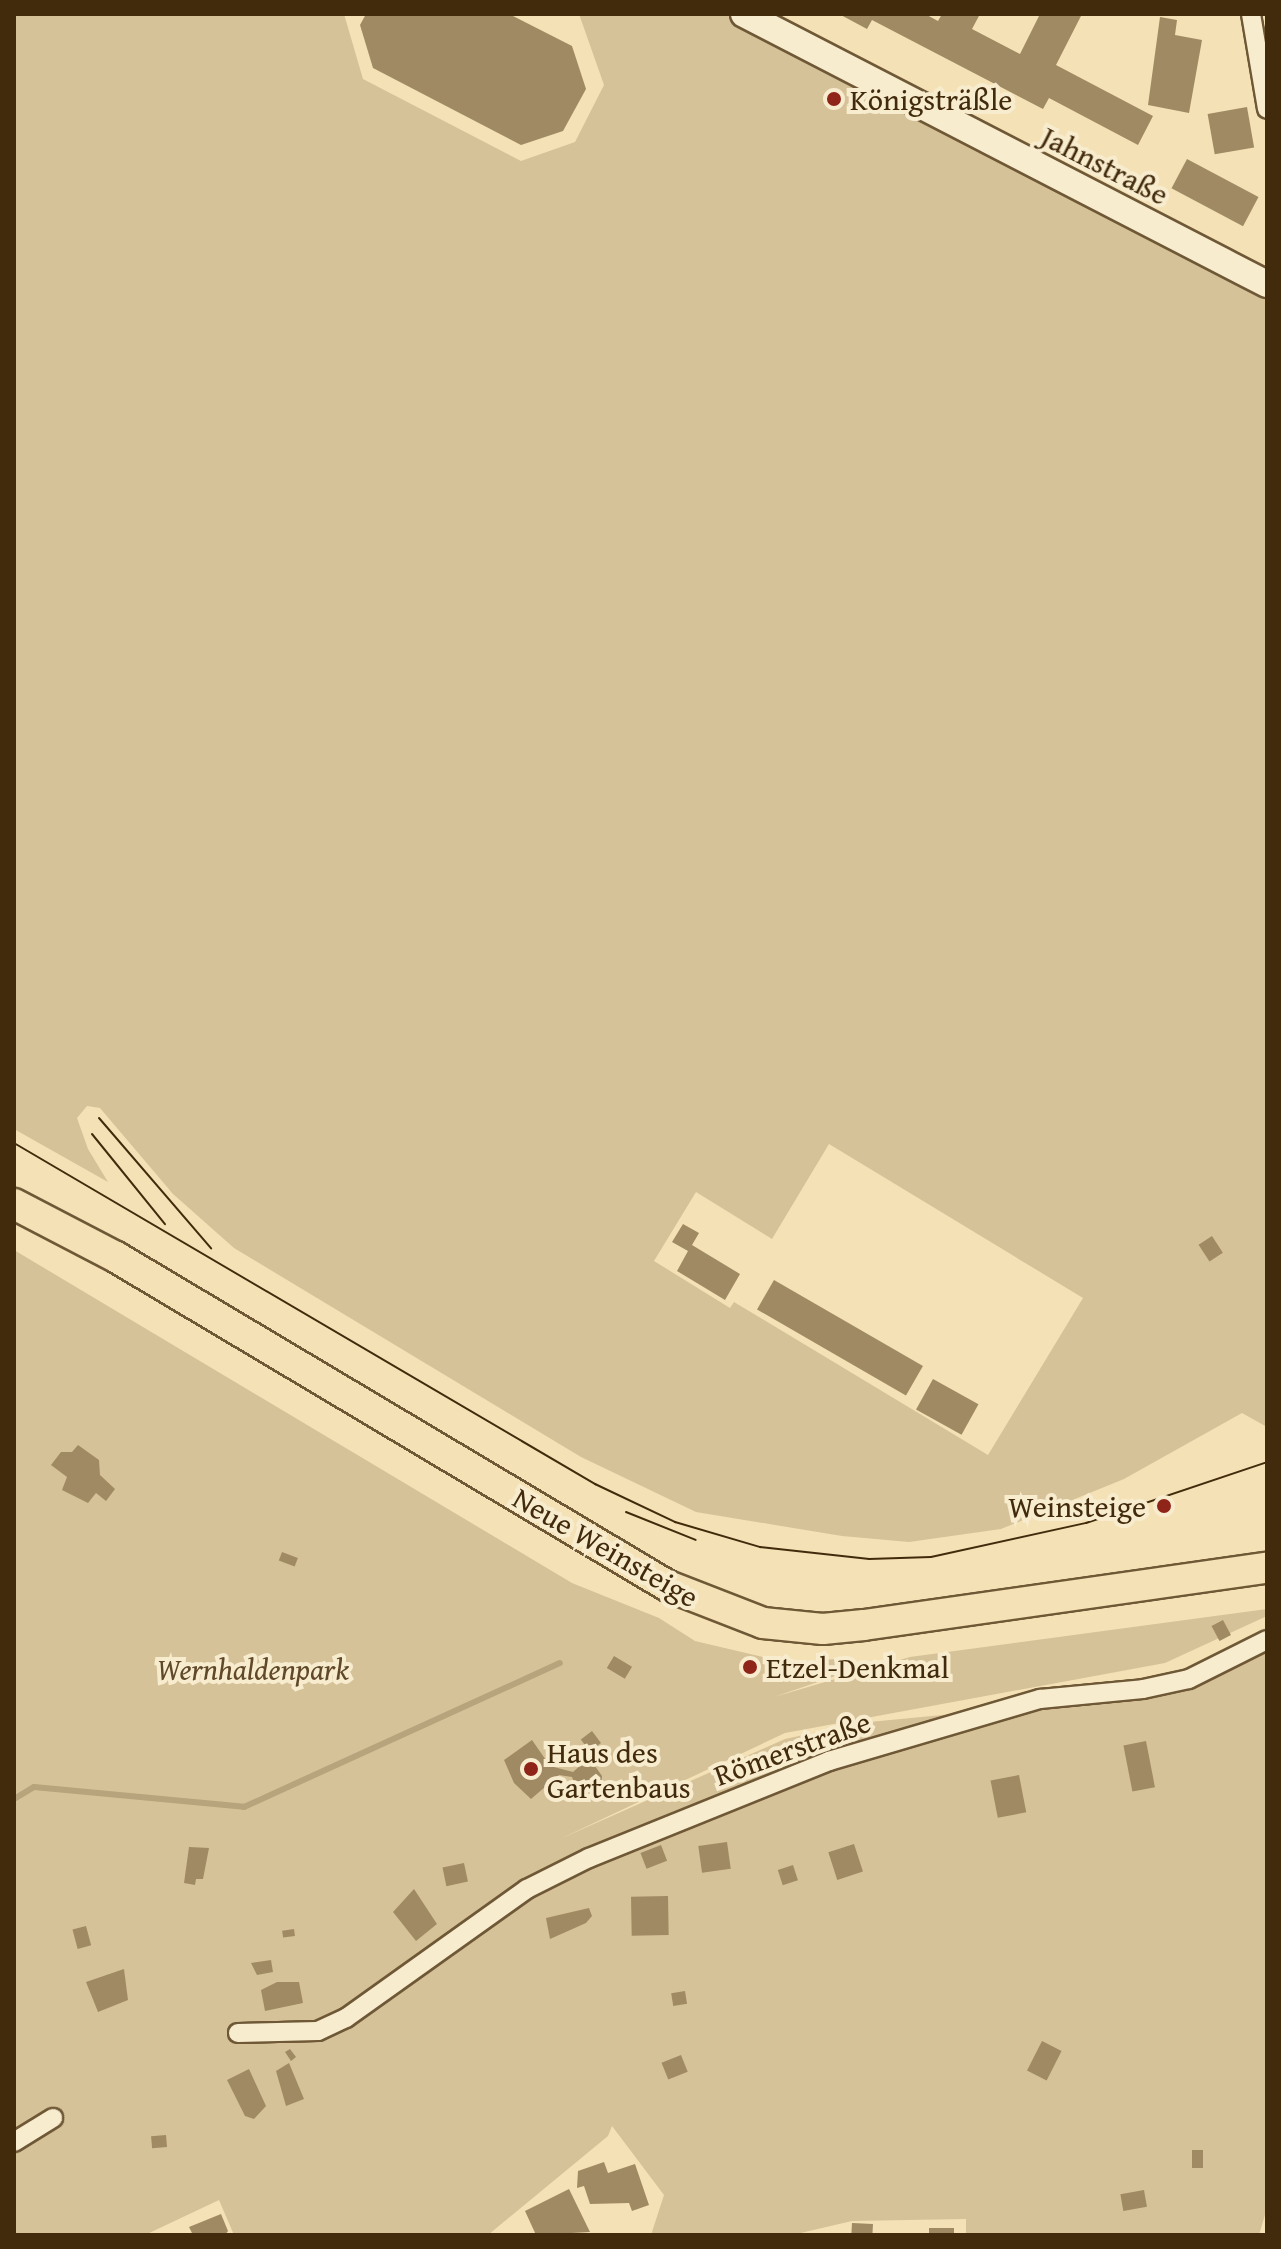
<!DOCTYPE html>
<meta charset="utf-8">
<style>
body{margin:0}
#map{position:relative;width:1281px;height:2249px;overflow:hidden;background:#f4e1b5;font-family:"Gentium Book Plus",serif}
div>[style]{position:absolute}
.green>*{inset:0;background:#d6c298}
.stream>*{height:6px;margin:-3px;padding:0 3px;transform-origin:3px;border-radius:3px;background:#b7a37c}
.building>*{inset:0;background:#9f8a64;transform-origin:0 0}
.roads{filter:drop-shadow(2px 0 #6e5836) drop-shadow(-2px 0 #6e5836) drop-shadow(0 2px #6e5836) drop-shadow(0 -2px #6e5836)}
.minor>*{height:18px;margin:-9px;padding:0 9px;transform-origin:9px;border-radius:9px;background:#f8eccf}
.secondary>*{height:26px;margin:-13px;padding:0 13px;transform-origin:13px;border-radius:13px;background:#f8eccf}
.primary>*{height:30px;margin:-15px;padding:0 15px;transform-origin:15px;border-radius:15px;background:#f4e1b5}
.tram>*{height:2px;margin:-1px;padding:0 1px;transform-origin:1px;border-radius:1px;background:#422b0c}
.dots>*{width:22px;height:22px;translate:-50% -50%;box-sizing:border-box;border:4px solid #f8eccf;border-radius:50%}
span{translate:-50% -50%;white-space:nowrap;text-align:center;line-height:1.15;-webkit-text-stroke:8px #f8eccf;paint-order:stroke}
.poi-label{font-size:30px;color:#422b0c}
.left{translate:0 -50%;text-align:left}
.right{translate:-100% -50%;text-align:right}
.street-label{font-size:30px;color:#422b0c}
.park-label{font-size:30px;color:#604928;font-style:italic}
.frame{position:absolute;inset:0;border:16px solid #422b0c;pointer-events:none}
</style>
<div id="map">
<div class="green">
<div style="clip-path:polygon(evenodd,14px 14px,344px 14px,363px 79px,521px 161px,575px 142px,604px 85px,579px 14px,728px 14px,1267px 299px,1267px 1427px,1242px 1413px,1124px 1479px,1001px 1529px,909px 1542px,842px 1536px,696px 1512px,581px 1457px,234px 1248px,173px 1194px,100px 1108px,87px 1106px,77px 1118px,88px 1149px,108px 1182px,14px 1129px,14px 14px,829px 1144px,1083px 1298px,988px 1455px,734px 1302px,730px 1308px,654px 1261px,696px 1192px,772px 1239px,829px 1144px)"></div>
<div style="clip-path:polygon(14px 1250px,572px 1583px,659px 1618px,695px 1641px,788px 1663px,847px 1658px,847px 1672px,774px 1697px,910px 1657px,1267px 1609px,1267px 1616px,1165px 1663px,785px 1733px,560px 1839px,785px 1739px,859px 1723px,1153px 1695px,1267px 1647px,1267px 2208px,1259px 2235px,966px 2235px,966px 2219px,852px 2221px,792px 2235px,651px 2235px,664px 2195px,612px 2126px,608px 2136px,488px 2235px,234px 2235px,219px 2200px,145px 2235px,14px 2235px)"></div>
</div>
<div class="stream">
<div style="left:14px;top:1799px;width:23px;rotate:-31deg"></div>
<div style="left:34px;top:1787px;width:211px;rotate:5.4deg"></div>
<div style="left:244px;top:1807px;width:347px;rotate:-24.5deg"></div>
</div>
<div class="building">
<div style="clip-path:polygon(366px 14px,509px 14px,572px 46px,586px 89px,563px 131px,521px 145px,373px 68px,360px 25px)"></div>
<div style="clip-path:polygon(839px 14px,925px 14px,938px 21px,942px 14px,980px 14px,972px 29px,1020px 54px,1040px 14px,1082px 14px,1056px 65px,1153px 116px,1138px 145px,1049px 98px,1043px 109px,872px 20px,867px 29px)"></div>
<div style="clip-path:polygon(1160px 17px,1177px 20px,1175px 35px,1202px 40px,1189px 113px,1148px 105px)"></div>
<div style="left:1247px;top:107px;width:41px;height:40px;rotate:80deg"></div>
<div style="left:1187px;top:159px;width:81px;height:33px;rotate:28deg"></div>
<div style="clip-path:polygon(683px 1224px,699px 1233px,692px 1245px,740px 1274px,725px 1300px,677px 1271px,688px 1251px,672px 1242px)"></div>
<div style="left:1212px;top:1236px;width:20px;height:16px;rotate:57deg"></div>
<div style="left:774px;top:1280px;width:172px;height:34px;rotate:30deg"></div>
<div style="left:933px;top:1379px;width:52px;height:35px;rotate:29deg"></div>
<div style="clip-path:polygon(78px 1445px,99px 1460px,100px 1475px,115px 1489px,106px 1501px,96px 1493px,88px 1503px,62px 1490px,67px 1477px,51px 1465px,61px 1452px,72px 1452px)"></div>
<div style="left:282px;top:1552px;width:17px;height:9px;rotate:21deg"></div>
<div style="left:1223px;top:1620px;width:17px;height:13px;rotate:62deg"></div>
<div style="left:614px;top:1656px;width:21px;height:14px;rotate:31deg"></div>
<div style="left:592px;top:1731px;width:15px;height:14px;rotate:53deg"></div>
<div style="clip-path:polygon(532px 1740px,550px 1766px,573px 1772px,582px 1764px,595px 1766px,602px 1776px,601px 1788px,590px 1795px,578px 1793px,572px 1777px,559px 1775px,531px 1799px,514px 1783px,504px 1760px)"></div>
<div style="left:1146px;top:1741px;width:47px;height:23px;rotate:79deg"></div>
<div style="left:1019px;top:1775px;width:38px;height:29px;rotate:79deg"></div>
<div style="left:727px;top:1842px;width:27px;height:29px;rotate:82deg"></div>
<div style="left:854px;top:1844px;width:29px;height:27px;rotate:72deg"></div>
<div style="left:661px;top:1845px;width:17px;height:22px;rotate:69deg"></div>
<div style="clip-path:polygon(189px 1847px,209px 1848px,203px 1879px,196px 1879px,195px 1885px,184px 1883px)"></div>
<div style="left:464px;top:1863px;width:19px;height:22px;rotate:78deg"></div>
<div style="left:793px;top:1865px;width:16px;height:16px;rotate:72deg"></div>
<div style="clip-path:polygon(414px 1889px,437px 1924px,416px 1941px,393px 1912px)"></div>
<div style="left:668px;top:1896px;width:39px;height:37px;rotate:89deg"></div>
<div style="clip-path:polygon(589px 1908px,592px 1916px,586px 1923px,550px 1939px,546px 1918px)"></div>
<div style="left:86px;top:1926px;width:20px;height:14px;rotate:75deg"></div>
<div style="left:294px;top:1929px;width:7px;height:12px;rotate:82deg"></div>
<div style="clip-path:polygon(271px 1960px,273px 1972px,257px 1975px,251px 1963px)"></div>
<div style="clip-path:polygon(124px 1969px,128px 2000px,98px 2012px,86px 1982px)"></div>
<div style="clip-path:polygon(277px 1982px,299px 1982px,303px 2003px,265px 2011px,261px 1990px)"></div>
<div style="left:685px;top:1991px;width:13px;height:14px;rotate:81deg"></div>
<div style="left:1042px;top:2041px;width:22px;height:33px;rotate:27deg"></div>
<div style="clip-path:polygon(290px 2049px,296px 2057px,291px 2061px,285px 2052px)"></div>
<div style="left:681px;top:2055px;width:18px;height:21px;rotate:68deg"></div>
<div style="clip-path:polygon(289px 2063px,304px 2099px,286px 2106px,276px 2071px)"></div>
<div style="clip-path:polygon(249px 2069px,266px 2106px,254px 2119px,245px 2116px,227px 2080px)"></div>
<div style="left:166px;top:2135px;width:12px;height:15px;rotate:85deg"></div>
<div style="left:1192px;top:2150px;width:11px;height:18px"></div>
<div style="clip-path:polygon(604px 2162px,608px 2173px,635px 2164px,649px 2205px,632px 2211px,629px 2203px,590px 2204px,584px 2186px,577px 2188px,578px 2171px)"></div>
<div style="clip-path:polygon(569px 2189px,590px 2232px,536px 2235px,525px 2211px)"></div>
<div style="left:1144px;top:2190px;width:17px;height:24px;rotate:80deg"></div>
<div style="clip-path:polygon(221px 2214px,228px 2231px,225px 2235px,193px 2235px,189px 2227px)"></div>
<div style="left:852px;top:2223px;width:21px;height:12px;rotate:3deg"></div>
<div style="left:929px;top:2228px;width:25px;height:7px"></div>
</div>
<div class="roads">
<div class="minor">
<div style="left:1251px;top:14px;width:96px;rotate:80.4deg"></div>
<div style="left:238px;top:2033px;width:80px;rotate:-1.4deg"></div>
<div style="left:318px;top:2031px;width:31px;rotate:-25deg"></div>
<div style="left:346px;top:2018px;width:222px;rotate:-35.5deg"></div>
<div style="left:527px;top:1889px;width:69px;rotate:-26.6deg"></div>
<div style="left:589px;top:1858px;width:259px;rotate:-22deg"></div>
<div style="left:829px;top:1761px;width:220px;rotate:-16.4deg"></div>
<div style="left:1040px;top:1699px;width:103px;rotate:-5.5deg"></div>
<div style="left:1143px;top:1689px;width:47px;rotate:-12.3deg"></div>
<div style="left:1189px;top:1679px;width:87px;rotate:-26.6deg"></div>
<div style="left:14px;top:2142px;width:46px;rotate:-31.6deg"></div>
</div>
<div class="secondary">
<div style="left:744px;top:14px;width:589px;rotate:27.31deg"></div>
</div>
<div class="primary">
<div style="left:14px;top:1204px;width:115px;rotate:27.5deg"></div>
<div style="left:116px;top:1257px;width:643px;rotate:30.8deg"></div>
<div style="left:668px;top:1586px;width:102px;rotate:21.3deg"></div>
<div style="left:763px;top:1623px;width:60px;rotate:5.7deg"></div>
<div style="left:823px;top:1629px;width:41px;rotate:-5.6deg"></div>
<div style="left:864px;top:1625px;width:407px;rotate:-8.1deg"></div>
</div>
</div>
<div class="tram">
<div style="left:99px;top:1118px;width:172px;rotate:49.3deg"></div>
<div style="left:92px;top:1134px;width:116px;rotate:51deg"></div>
<div style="left:14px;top:1143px;width:674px;rotate:30.41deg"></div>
<div style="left:595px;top:1484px;width:89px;rotate:25.4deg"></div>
<div style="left:675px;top:1522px;width:89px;rotate:16.4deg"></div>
<div style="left:760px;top:1547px;width:110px;rotate:6.3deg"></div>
<div style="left:869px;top:1559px;width:62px;rotate:-1.8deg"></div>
<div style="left:931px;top:1557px;width:159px;rotate:-12.4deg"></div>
<div style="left:1086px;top:1523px;width:191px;rotate:-18.6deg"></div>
<div style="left:626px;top:1512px;width:75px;rotate:21.8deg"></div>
</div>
<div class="dots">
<div style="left:834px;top:99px;background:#8f2418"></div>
<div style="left:1164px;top:1506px;background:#8f2418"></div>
<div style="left:750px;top:1667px;background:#8f2418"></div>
<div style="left:531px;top:1769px;background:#8f2418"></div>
</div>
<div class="poi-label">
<span class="left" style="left:850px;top:99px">Königsträßle</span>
<span class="right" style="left:1146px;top:1506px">Weinsteige</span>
<span class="left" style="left:766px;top:1667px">Etzel-Denkmal</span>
<span class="left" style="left:547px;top:1769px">Haus des<br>Gartenbaus</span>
</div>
<div class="street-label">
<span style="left:1105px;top:165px;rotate:27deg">Jahnstraße</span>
<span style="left:606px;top:1547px;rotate:30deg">Neue Weinsteige</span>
<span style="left:792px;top:1748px;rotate:-20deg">Römerstraße</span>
</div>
<div class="park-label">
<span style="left:253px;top:1669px">Wernhaldenpark</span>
</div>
<div class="frame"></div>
</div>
